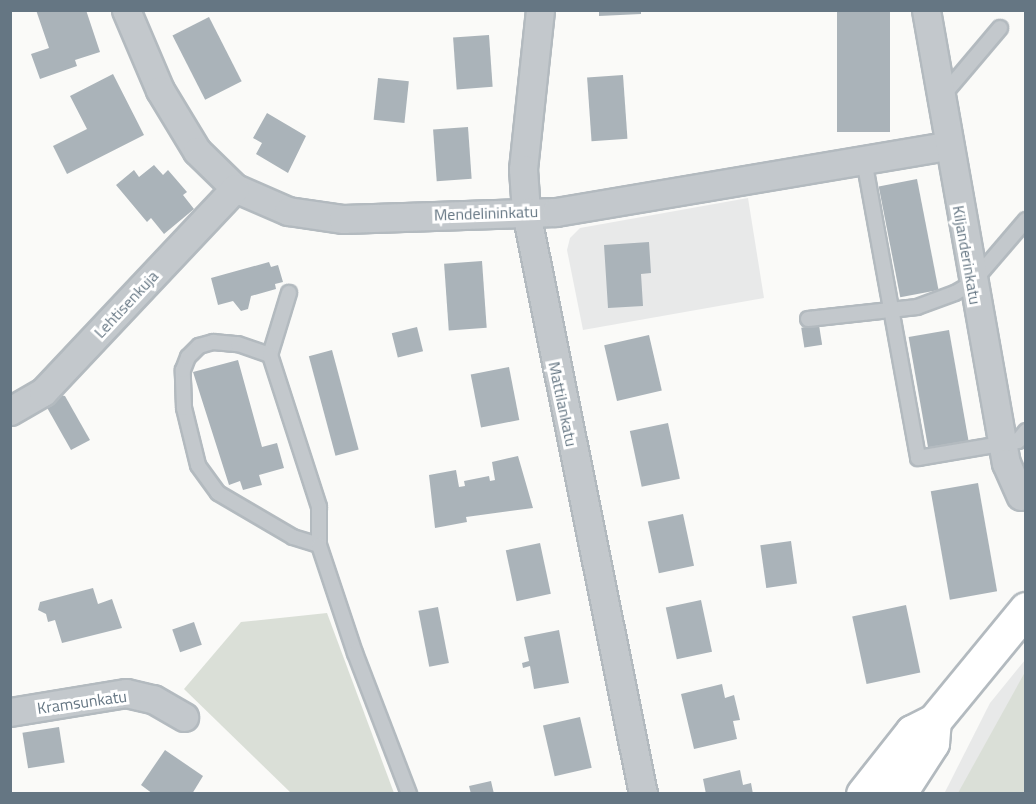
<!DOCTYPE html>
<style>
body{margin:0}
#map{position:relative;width:1036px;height:804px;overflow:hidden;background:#fafaf8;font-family:"Titillium Web",sans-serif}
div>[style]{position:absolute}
.built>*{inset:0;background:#e8e9e9}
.green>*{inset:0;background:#dadfd7}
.building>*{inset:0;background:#aab3b9;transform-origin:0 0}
.roads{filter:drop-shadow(2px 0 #b3babf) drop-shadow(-2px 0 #b3babf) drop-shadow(0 2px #b3babf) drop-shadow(0 -2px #b3babf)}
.lane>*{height:14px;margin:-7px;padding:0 7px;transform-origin:7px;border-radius:7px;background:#c3c8cc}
.street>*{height:27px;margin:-13.5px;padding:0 13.5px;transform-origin:13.5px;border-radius:13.5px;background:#c3c8cc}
.secondary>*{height:33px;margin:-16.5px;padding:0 16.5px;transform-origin:16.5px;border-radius:16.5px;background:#fff}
span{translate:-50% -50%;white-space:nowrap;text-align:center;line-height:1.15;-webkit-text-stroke:6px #fff;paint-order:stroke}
.street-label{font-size:16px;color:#657683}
.frame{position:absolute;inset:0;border:12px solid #657683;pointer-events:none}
</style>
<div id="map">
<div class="built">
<div style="clip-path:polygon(748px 198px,764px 298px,583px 330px,567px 250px,570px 238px,580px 228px)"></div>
<div style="clip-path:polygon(1025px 660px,1025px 793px,944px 794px,990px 703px)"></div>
</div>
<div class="green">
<div style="clip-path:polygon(327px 613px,394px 793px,291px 793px,184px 689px,241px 622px)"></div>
<div style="clip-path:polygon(1025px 672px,1025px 793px,958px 793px)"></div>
</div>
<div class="building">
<div style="clip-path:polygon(36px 10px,86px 10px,100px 52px,75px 60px,77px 66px,40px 79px,31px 54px,49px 48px)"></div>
<div style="clip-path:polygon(599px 10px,641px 10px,641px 14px,599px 16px)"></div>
<div style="left:837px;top:10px;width:53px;height:122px"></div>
<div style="left:209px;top:17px;width:72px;height:41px;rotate:63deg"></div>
<div style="left:489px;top:35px;width:52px;height:36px;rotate:86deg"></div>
<div style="clip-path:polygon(113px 74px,144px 135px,67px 174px,53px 146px,87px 129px,70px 96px)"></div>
<div style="left:623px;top:75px;width:64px;height:36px;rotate:86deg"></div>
<div style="left:378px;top:78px;width:31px;height:42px;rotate:6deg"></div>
<div style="clip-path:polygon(267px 113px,306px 136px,288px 173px,256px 154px,262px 143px,253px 138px)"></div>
<div style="left:468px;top:127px;width:52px;height:35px;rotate:86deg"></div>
<div style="clip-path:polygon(154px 165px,163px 175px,168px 170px,187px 192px,183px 195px,194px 209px,164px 234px,151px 218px,147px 222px,116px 185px,134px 170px,139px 177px)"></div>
<div style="left:917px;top:179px;width:113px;height:39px;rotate:79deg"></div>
<div style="clip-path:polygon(649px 242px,651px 273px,641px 274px,643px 306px,608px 308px,604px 245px)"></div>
<div style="left:482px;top:261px;width:67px;height:38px;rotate:86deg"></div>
<div style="clip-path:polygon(269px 262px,271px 267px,278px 265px,283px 282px,275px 284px,276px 289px,251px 296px,248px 309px,241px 311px,233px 301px,218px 305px,211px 278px)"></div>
<div style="left:819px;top:325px;width:20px;height:18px;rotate:81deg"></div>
<div style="left:417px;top:327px;width:25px;height:26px;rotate:76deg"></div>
<div style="left:949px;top:330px;width:114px;height:41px;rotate:80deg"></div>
<div style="left:649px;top:335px;width:57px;height:46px;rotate:77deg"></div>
<div style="left:332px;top:350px;width:103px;height:24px;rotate:75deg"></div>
<div style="clip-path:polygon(238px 360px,262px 447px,277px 443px,284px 468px,259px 475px,262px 485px,243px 490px,240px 481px,229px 485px,193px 372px)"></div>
<div style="left:509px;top:367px;width:54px;height:39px;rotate:79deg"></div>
<div style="clip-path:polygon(60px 395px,65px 396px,90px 440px,71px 450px,45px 404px)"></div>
<div style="left:668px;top:423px;width:57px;height:39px;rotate:78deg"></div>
<div style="clip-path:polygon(518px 456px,533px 508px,466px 517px,467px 522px,435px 528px,429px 475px,456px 470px,459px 487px,465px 486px,464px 481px,489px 476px,490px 481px,495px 480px,492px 462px)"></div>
<div style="left:978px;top:483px;width:110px;height:48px;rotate:80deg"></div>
<div style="left:683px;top:514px;width:53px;height:36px;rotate:78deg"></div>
<div style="left:791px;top:541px;width:43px;height:31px;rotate:82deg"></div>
<div style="left:540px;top:543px;width:52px;height:35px;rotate:78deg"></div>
<div style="clip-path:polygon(93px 588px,98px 604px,112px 599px,122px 628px,62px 643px,55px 620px,48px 622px,46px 614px,38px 610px,40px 602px)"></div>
<div style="left:701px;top:600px;width:53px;height:36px;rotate:78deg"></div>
<div style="left:906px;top:605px;width:69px;height:55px;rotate:78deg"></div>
<div style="left:438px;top:607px;width:57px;height:20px;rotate:79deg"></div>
<div style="left:194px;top:622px;width:24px;height:23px;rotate:71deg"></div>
<div style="clip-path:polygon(559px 630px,569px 683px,534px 689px,530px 666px,523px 668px,522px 663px,529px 661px,524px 637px)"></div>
<div style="clip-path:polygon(722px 684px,725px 698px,734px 695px,740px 720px,733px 721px,737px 739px,694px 749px,681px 694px)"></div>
<div style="left:580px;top:717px;width:52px;height:38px;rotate:77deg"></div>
<div style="left:59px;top:727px;width:36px;height:37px;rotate:81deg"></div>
<div style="clip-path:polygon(165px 750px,203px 776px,192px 794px,153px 794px,141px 785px)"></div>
<div style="clip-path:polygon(740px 770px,743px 785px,751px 783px,753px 794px,706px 794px,703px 779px)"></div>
<div style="clip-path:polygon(491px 781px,494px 794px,471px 794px,469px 786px)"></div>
</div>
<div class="roads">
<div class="lane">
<div style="left:940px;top:99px;width:93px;rotate:-49.8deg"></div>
<div style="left:864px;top:160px;width:303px;rotate:79.7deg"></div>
<div style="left:918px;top:458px;width:101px;rotate:-9.6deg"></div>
<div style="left:1018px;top:441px;width:13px;rotate:-51deg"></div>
<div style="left:808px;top:319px;width:110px;rotate:-6.3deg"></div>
<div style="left:917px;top:307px;width:40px;rotate:-20.2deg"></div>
<div style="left:955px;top:293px;width:20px;rotate:-30deg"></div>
<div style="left:972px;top:283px;width:83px;rotate:-49.4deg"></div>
<div style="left:270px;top:355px;width:65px;rotate:-73deg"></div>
<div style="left:319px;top:545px;width:27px;rotate:-163deg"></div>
<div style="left:293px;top:537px;width:87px;rotate:-149.6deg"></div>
<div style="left:218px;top:493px;width:34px;rotate:-126deg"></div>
<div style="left:198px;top:465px;width:59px;rotate:-103.8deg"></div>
<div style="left:184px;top:408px;width:38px;rotate:-92deg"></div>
<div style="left:183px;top:370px;width:14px;rotate:-69deg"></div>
<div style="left:188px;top:357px;width:16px;rotate:-45deg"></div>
<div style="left:199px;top:346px;width:15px;rotate:-16deg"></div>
<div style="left:213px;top:342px;width:25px;rotate:5deg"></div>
<div style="left:238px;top:344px;width:34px;rotate:19deg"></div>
<div style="left:270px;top:355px;width:160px;rotate:72.1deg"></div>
<div style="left:319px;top:507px;width:38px;rotate:90deg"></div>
<div style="left:319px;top:545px;width:114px;rotate:71.6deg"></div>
<div style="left:355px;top:653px;width:151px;rotate:69deg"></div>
</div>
<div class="street">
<div style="left:126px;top:10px;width:87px;rotate:67deg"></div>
<div style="left:160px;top:90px;width:71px;rotate:58.8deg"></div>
<div style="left:197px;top:151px;width:53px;rotate:44.2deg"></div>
<div style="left:235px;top:188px;width:58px;rotate:23.5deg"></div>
<div style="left:288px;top:211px;width:56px;rotate:8.3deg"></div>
<div style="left:343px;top:219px;width:213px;rotate:-1.9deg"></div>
<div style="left:556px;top:212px;width:398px;rotate:-9.6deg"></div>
<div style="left:540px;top:10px;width:160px;rotate:96.1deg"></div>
<div style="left:523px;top:169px;width:43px;rotate:86deg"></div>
<div style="left:526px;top:212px;width:594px;rotate:78.63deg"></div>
<div style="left:926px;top:10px;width:460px;rotate:80deg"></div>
<div style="left:1006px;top:463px;width:36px;rotate:66deg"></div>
<div style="left:10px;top:411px;width:38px;rotate:-30deg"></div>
<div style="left:43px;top:392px;width:280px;rotate:-46.7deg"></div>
<div style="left:10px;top:712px;width:118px;rotate:-9.3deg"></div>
<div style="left:126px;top:693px;width:28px;rotate:13deg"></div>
<div style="left:153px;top:699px;width:36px;rotate:30deg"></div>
</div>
<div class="secondary">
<div style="left:863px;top:794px;width:79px;rotate:-51.7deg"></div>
<div style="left:912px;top:732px;width:25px;rotate:-27deg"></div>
<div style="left:934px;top:721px;width:145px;rotate:-50.6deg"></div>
<div style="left:899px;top:794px;width:61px;rotate:-57.1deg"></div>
<div style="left:932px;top:743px;width:22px;rotate:-85deg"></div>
</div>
</div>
<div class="street-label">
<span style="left:486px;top:213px;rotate:-2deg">Mendelininkatu</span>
<span style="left:967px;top:255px;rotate:80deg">Kiljanderinkatu</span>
<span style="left:126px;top:304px;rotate:-47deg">Lehtisenkuja</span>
<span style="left:563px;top:404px;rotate:78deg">Mattilankatu</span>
<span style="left:82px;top:702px;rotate:-8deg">Kramsunkatu</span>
</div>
<div class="frame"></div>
</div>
